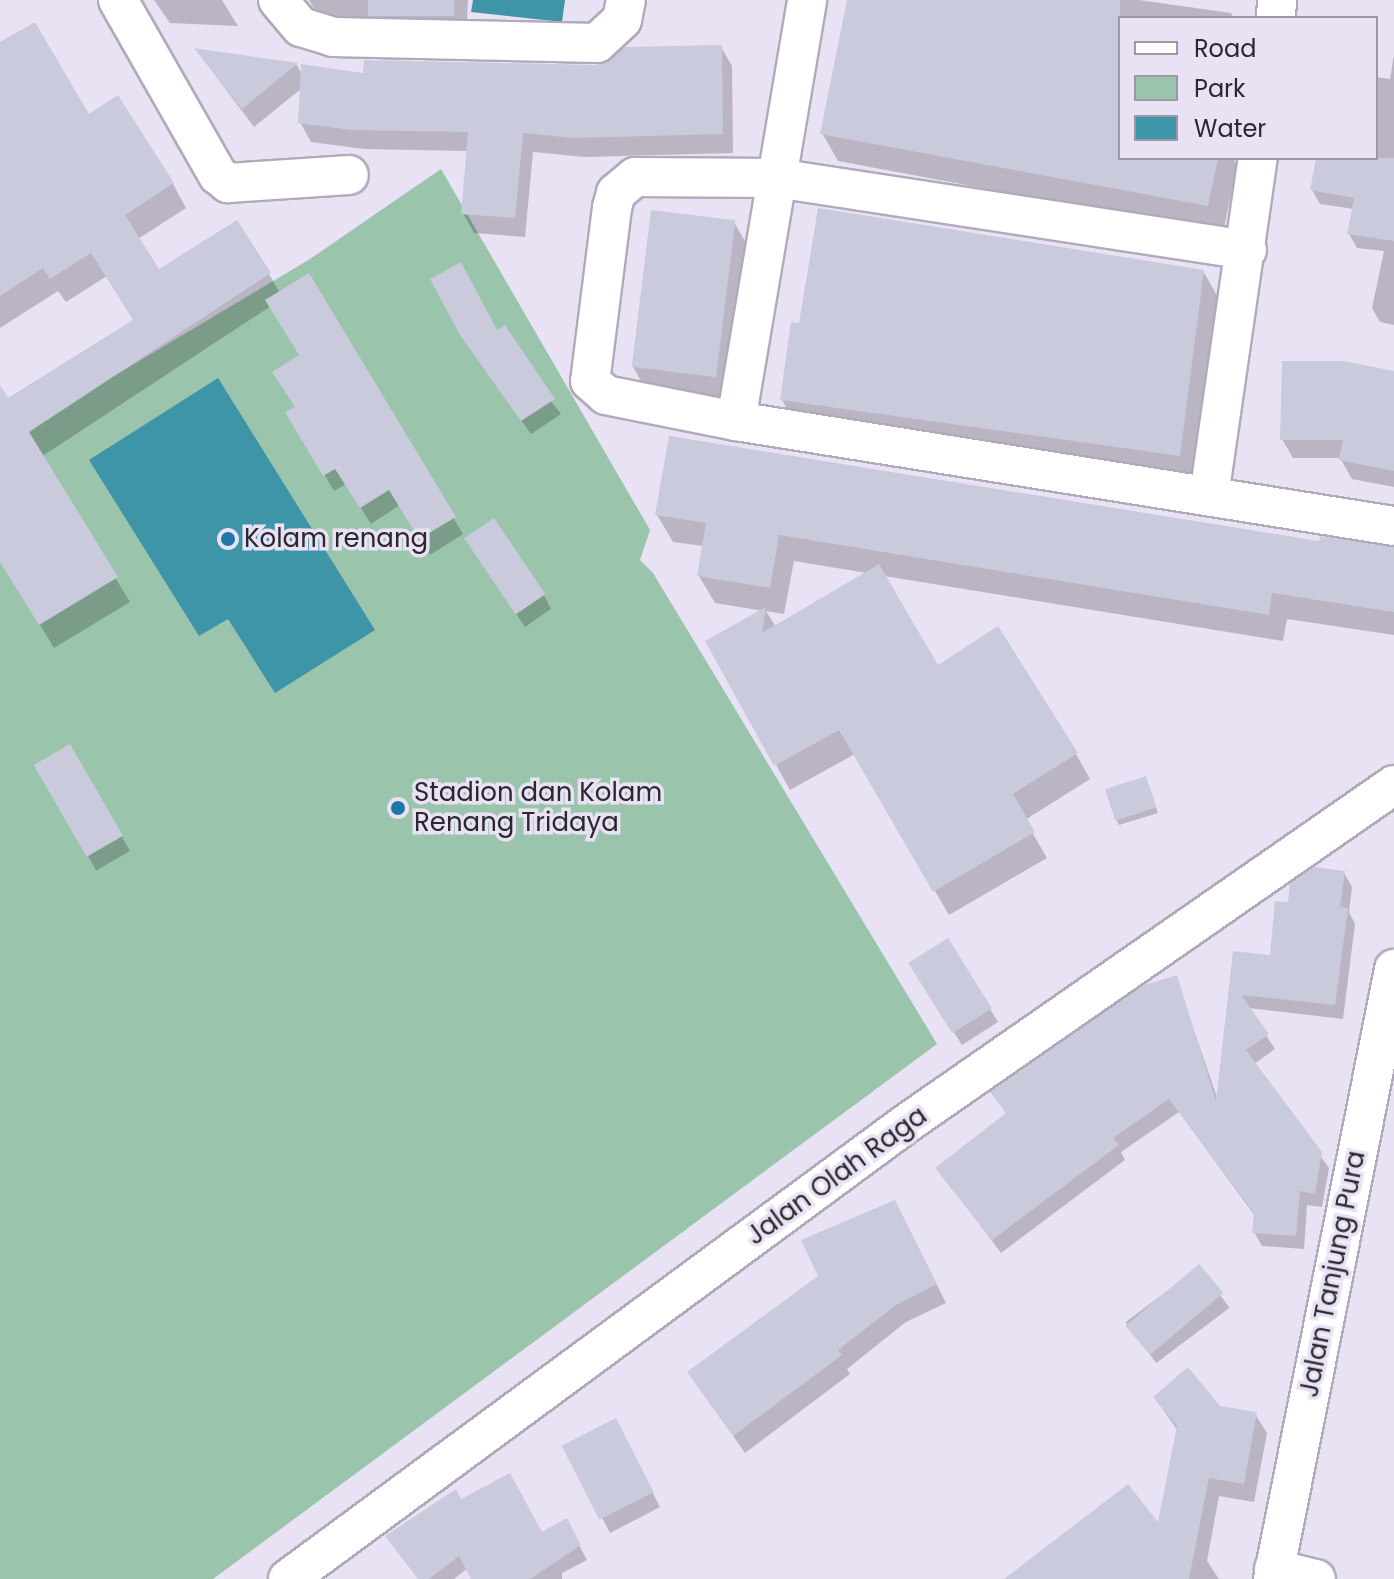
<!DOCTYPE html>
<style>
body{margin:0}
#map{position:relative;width:1394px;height:1579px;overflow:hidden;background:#e9e2f4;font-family:Poppins,sans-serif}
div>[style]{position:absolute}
.green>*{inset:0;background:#9ac4ab}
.water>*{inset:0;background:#3d95a7}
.shadow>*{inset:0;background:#0003;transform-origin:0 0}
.building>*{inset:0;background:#cacadd;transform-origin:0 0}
.roads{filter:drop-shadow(2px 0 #b1aabb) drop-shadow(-2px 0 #b1aabb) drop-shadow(0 2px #b1aabb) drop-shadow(0 -2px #b1aabb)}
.minor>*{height:38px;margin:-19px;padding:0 19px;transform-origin:19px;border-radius:19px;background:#fff}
.dots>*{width:22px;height:22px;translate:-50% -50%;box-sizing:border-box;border:4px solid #e9e2f4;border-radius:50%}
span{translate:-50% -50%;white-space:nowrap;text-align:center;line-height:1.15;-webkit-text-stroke:7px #e9e2f4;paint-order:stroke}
.poi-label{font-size:26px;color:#2a282e}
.left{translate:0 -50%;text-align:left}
.street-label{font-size:26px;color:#2a282e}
.legend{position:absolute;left:1118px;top:16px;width:260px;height:144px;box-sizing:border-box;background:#e9e2f4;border:2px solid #9d98a5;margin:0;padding:10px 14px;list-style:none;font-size:24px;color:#2a282e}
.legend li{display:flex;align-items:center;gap:16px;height:40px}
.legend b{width:40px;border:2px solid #9d98a5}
</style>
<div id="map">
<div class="green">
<div style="clip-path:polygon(441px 169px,650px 530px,640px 560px,653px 573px,937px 1044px,213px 1579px,0 1579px,0 444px,310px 259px)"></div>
</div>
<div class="water">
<div style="clip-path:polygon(473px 0,565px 0,562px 22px,471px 12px)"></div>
<div style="clip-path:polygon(218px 378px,375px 630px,275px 693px,228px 619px,199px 636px,89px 460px)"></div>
</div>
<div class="shadow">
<div style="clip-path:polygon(154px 0,222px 0,238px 26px,170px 23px)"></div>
<div style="clip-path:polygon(309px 0,468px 0,466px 42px,324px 25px)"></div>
<div style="clip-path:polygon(849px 0,1139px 0,1231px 13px,1234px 18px,1120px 18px,1120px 158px,1233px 158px,1237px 165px,1223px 233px,838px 161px,822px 133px)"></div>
<div style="clip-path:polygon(0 45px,173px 184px,186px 208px,138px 239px,158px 272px,269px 274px,280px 293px,308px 276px,463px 534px,430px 555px,400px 505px,371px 524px,346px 484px,334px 491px,288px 413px,297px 408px,301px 356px,271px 306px,41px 457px,130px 602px,54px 648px,0 559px,0 405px,135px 321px,107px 276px,66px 302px,58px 291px,0 328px)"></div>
<div style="clip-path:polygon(721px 47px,732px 66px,733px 153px,585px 157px,533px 152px,525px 237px,474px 233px,463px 213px,468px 151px,364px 149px,311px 142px,300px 122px,302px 88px,254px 127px,197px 51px,297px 65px,302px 75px,365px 75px,597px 67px)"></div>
<div style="clip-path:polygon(1394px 55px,1394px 325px,1380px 322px,1372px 308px,1384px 251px,1357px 248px,1349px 234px,1354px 209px,1320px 204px,1312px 190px,1318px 158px,1376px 158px,1376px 77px,1390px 79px)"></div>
<div style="clip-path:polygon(734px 222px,746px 243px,727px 398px,645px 388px,633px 367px)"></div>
<div style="clip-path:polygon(1203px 271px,1219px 299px,1195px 483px,798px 427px,782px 400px)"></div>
<div style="clip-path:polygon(497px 332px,561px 414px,531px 434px,471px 349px)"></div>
<div style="clip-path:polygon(1394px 373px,1394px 487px,1352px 479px,1340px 458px,1293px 458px,1282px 439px)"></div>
<div style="clip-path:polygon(evenodd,657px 515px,1394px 549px,1394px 635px,1287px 619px,1283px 641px,884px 576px,937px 667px,1076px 754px,1090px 779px,1025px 820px,1047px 858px,949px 915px,855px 754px,790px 790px,708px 642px,764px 611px,715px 603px,699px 576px,704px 546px,673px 542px,657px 515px,794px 561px,867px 573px,776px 627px,766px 611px,784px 614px,794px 561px)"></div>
<div style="clip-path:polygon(475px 552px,544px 595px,551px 609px,525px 627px)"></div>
<div style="left:70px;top:747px;width:120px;height:39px;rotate:60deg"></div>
<div style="clip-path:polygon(1149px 785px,1158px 813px,1119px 825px,1116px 819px)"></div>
<div style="clip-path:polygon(1344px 873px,1352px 887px,1349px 912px,1355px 924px,1343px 1019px,1248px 1008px,1275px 1049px,1254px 1064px,1329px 1168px,1322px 1207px,1307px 1205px,1304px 1249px,1262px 1246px,1254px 1232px,1255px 1216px,1179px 1112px,1121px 1152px,1125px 1160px,1001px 1253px,938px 1169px,1007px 1115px,993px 1093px,1176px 978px,1218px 1100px,1235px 953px,1271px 957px,1290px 904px)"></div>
<div style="clip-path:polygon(919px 978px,990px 1009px,998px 1022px,962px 1045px)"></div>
<div style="clip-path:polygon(904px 1220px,946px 1303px,906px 1322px,847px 1369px,850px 1374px,745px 1453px,689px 1373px)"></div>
<div style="left:1199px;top:1267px;width:51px;height:92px;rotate:53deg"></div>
<div style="clip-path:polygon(1155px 1398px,1255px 1414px,1267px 1433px,1254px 1502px,1219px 1496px,1207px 1561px,1219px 1579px,1028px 1579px,1159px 1527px,1178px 1431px)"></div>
<div style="clip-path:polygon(623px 1435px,660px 1507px,610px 1533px,565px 1447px)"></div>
<div style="clip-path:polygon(461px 1501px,541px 1535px,573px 1534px,587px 1560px,562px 1573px,562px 1579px,473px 1579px,468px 1568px,454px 1579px,418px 1579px)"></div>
</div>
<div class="building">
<div style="left:368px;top:0;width:86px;height:16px"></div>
<div style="clip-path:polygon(847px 0,1120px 0,1120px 158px,1218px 158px,1208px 206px,820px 134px)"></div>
<div style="clip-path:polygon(35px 22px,89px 114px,118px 95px,174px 183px,125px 215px,159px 269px,237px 220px,271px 273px,29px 432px,118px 577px,39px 625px,0 562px,0 385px,8px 398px,133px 320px,91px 253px,50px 279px,43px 268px,0 296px,0 42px)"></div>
<div style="clip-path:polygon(722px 45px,723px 134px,573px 138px,523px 133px,515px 218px,461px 214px,468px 132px,352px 130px,298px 123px,301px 64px,363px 73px,364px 60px,596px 65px,625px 47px)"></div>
<div style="clip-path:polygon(194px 48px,298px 63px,242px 109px)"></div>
<div style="clip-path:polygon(1316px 158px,1394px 158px,1394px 241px,1347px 234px,1354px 198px,1310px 190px)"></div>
<div style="clip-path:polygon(818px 208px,1204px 270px,1180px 456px,780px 400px,791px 322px,799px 323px)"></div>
<div style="left:651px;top:210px;width:85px;height:158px;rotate:7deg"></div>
<div style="clip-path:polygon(461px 262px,497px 330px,505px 325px,555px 399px,521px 421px,460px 335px,430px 279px)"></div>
<div style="clip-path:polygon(309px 273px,456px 517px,419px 539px,389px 490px,360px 508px,335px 469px,323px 476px,285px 412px,295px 407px,272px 372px,299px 355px,265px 300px)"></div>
<div style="clip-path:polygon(1282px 361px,1344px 361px,1394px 371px,1394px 471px,1339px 460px,1343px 440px,1280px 440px)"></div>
<div style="clip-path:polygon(669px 436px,1319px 541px,1320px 536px,1394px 547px,1394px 612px,1272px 593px,1269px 615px,779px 535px,770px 588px,697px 576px,706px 523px,655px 515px)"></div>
<div style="left:494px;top:518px;width:92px;height:36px;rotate:56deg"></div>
<div style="clip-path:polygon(879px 564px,938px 665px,998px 626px,1078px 753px,1013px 794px,1035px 832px,933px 892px,839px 730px,774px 766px,705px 641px,766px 607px,762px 633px)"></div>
<div style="left:70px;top:744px;width:106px;height:42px;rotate:60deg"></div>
<div style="left:1146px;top:776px;width:33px;height:43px;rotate:72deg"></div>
<div style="clip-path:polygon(1314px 867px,1345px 871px,1340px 907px,1348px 908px,1335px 1005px,1241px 995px,1269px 1034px,1246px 1050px,1322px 1152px,1315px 1194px,1300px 1191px,1296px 1236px,1252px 1233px,1254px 1213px,1169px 1099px,1113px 1138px,1119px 1145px,992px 1240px,935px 1168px,1006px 1113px,990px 1092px,1142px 986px,1177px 975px,1216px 1101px,1233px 951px,1270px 955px,1275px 901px,1288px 902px,1290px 884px)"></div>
<div style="left:948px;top:938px;width:83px;height:47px;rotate:58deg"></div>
<div style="clip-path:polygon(895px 1200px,937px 1284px,896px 1305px,838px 1350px,842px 1355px,733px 1436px,687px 1372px,818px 1276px,801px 1240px)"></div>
<div style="left:1199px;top:1264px;width:38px;height:96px;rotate:50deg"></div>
<div style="clip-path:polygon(1188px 1367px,1220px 1406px,1257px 1412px,1244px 1484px,1209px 1478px,1189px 1579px,1004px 1579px,1128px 1484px,1158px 1522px,1177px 1426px,1153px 1397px)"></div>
<div style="left:616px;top:1418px;width:83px;height:61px;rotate:63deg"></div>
<div style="clip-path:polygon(510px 1473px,542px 1532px,567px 1518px,581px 1545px,530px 1579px,471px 1579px,459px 1556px,429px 1579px,418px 1579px,385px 1536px,456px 1489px,461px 1499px)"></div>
</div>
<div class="roads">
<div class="minor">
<div style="left:118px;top:0;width:202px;rotate:60.3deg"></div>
<div style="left:218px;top:175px;width:13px;rotate:39deg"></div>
<div style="left:228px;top:183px;width:121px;rotate:-3.8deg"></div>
<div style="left:278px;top:0;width:35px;rotate:50deg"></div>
<div style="left:301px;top:27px;width:34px;rotate:17deg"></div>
<div style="left:333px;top:37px;width:264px;rotate:1.3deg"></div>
<div style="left:597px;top:43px;width:34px;rotate:-43deg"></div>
<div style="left:622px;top:20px;width:20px;rotate:-79deg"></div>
<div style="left:1276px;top:18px;width:18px;rotate:-87deg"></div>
<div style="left:1247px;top:250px;width:478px;rotate:-171.3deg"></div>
<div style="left:774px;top:178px;width:139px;rotate:-179.6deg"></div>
<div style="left:635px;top:177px;width:25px;rotate:140deg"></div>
<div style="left:616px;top:193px;width:16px;rotate:105deg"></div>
<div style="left:612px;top:208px;width:174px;rotate:97.2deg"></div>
<div style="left:590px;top:381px;width:21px;rotate:41deg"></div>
<div style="left:606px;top:395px;width:133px;rotate:11.3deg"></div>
<div style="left:736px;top:421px;width:666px;rotate:9.07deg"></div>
<div style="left:736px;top:421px;width:427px;rotate:-80.4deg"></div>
<div style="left:1209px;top:496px;width:342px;rotate:-81.8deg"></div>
<div style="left:1274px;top:1569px;width:43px;rotate:13.4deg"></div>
<div style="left:288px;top:1579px;width:772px;rotate:-36.37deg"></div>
<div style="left:910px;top:1121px;width:589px;rotate:-34.77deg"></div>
<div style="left:1273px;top:1579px;width:622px;rotate:-78.78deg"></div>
</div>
</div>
<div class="dots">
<div style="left:228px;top:539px;background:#1e77a6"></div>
<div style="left:398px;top:808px;background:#1e77a6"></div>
</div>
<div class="poi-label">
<span class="left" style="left:244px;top:539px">Kolam renang</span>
<span class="left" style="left:414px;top:808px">Stadion dan Kolam<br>Renang Tridaya</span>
</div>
<div class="street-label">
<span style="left:837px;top:1176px;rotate:-36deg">Jalan Olah Raga</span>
<span style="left:1333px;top:1274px;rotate:-79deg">Jalan Tanjung Pura</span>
</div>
<ul class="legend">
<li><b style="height:10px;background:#fff"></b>Road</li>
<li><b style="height:22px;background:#9ac4ab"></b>Park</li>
<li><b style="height:22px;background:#3d95a7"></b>Water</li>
</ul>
</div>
